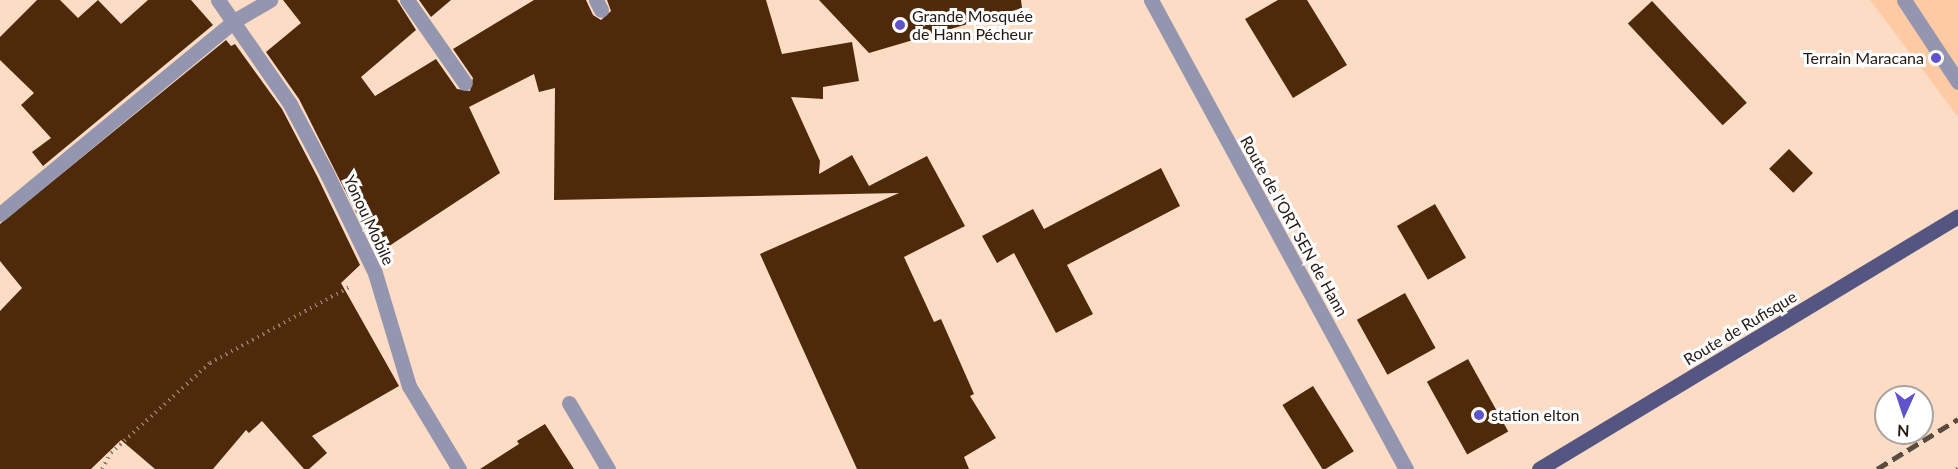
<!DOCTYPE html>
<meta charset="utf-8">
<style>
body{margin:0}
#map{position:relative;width:1958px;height:469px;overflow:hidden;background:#fcdcc5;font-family:Lato,sans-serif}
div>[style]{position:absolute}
.green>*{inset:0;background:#fecaa3}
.building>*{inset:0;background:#4e2a0b;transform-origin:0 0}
.path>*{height:4px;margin-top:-2px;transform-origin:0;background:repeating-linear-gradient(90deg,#937d6e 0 1.5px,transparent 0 6px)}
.minor>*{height:15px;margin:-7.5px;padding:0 7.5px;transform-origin:7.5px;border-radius:7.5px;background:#9496b0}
.major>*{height:15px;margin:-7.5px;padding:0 7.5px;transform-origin:7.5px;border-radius:7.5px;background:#555582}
.rail>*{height:4.5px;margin-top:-2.25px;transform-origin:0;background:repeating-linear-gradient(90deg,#5b4a3f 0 12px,transparent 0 18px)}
.dots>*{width:16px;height:16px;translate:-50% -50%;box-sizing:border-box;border:3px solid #fff;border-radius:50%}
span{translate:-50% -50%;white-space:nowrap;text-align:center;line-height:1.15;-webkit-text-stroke:6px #fff;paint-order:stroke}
.poi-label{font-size:16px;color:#241911}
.left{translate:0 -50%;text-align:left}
.right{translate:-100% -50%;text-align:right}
.street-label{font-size:16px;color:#241911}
.north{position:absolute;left:1874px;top:385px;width:60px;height:60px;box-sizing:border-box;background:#fff;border:2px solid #a7a3a0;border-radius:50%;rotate:183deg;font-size:16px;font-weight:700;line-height:24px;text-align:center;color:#241911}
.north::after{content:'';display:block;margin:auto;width:21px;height:27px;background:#5f52cb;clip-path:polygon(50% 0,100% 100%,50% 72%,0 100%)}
</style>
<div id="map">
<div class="green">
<div style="clip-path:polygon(1870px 0,1958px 0,1958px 117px)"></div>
</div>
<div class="building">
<div style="clip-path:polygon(37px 0,60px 0,78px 18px,98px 0,121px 24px,148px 0,191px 0,213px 25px,43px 166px,32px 152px,51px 138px,21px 105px,34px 93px,0 60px,0 37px)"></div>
<div style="clip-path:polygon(283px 0,397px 0,416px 30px,361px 77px,375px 96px,436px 59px,457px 89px,470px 91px,473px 78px,453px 49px,534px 0,586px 0,593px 15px,601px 20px,611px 11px,607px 0,766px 0,782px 54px,852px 42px,859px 81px,823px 87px,823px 99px,791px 97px,820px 161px,819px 174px,852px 155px,869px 186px,927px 156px,965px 226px,904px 257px,934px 322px,941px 319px,974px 394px,970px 396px,996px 438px,964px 457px,969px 469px,857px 469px,760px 254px,899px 193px,554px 200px,555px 88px,539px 92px,534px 74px,469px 107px,500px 173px,377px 254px,299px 99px,266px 52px,301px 23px)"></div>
<div style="clip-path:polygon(419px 0,451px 0,431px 17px)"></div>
<div style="clip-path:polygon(819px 0,1021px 0,1022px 8px,869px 53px)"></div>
<div style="clip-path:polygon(1278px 0,1307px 0,1347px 65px,1293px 98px,1245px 19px)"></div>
<div style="left:1652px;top:1px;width:139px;height:33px;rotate:47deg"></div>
<div style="clip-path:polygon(226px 40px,231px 46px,235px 44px,282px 109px,318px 178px,360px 265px,341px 283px,399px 386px,312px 436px,327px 453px,309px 469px,304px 469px,262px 421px,249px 433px,246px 430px,213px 469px,155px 469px,121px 440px,91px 469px,0 469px,0 311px,22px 288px,0 261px,0 224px)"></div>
<div style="left:1789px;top:149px;width:34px;height:28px;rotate:45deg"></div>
<div style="clip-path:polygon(1161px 168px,1180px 206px,1067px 265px,1093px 314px,1056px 333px,1014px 253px,997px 263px,982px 236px,1033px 209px,1044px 229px)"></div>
<div style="left:1435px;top:204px;width:62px;height:44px;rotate:60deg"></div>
<div style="left:1405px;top:293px;width:63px;height:55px;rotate:61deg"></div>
<div style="left:1468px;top:359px;width:83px;height:47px;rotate:61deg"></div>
<div style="left:1313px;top:386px;width:77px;height:36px;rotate:58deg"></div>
<div style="clip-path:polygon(545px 424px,574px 469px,480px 469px,519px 444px,517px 441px)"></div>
</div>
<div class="path">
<div style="left:102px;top:469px;width:18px;rotate:-61deg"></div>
<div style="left:111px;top:453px;width:134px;rotate:-42.3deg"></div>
<div style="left:210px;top:363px;width:161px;rotate:-28.6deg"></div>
</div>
<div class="minor">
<div style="left:218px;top:0;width:126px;rotate:55.3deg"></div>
<div style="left:290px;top:104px;width:79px;rotate:62.1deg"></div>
<div style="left:327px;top:174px;width:110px;rotate:64.1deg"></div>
<div style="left:375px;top:273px;width:118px;rotate:73.3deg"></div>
<div style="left:409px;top:386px;width:97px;rotate:58.9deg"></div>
<div style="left:407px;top:0;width:101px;rotate:55.1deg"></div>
<div style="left:596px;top:0;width:11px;rotate:63deg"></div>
<div style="left:1151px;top:0;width:534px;rotate:61.47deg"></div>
<div style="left:1904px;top:0;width:98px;rotate:56.6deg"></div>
<div style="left:0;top:214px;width:303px;rotate:-39.5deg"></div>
<div style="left:234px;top:21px;width:42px;rotate:-30.3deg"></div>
<div style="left:569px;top:403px;width:77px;rotate:59.4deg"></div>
</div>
<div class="major">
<div style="left:1539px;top:469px;width:489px;rotate:-31.1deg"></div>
</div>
<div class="rail">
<div style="left:1877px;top:469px;width:95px;rotate:-31.7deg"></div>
<div style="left:1957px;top:469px;width:1px;rotate:-45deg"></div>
</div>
<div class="dots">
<div style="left:900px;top:25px;background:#5f52cb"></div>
<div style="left:1936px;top:58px;background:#5f52cb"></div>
<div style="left:1479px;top:415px;background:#5f52cb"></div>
</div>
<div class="poi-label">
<span class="left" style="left:912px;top:25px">Grande Mosquée<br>de Hann Pécheur</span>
<span class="right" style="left:1924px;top:58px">Terrain Maracana</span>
<span class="left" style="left:1491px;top:415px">station elton</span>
</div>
<div class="street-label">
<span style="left:369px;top:220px;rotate:65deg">Yonou Mobile</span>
<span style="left:1294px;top:226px;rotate:61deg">Route de l'ORT SEN de Hann</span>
<span style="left:1740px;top:328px;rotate:-31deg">Route de Rufisque</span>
</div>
<div class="north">N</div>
</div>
